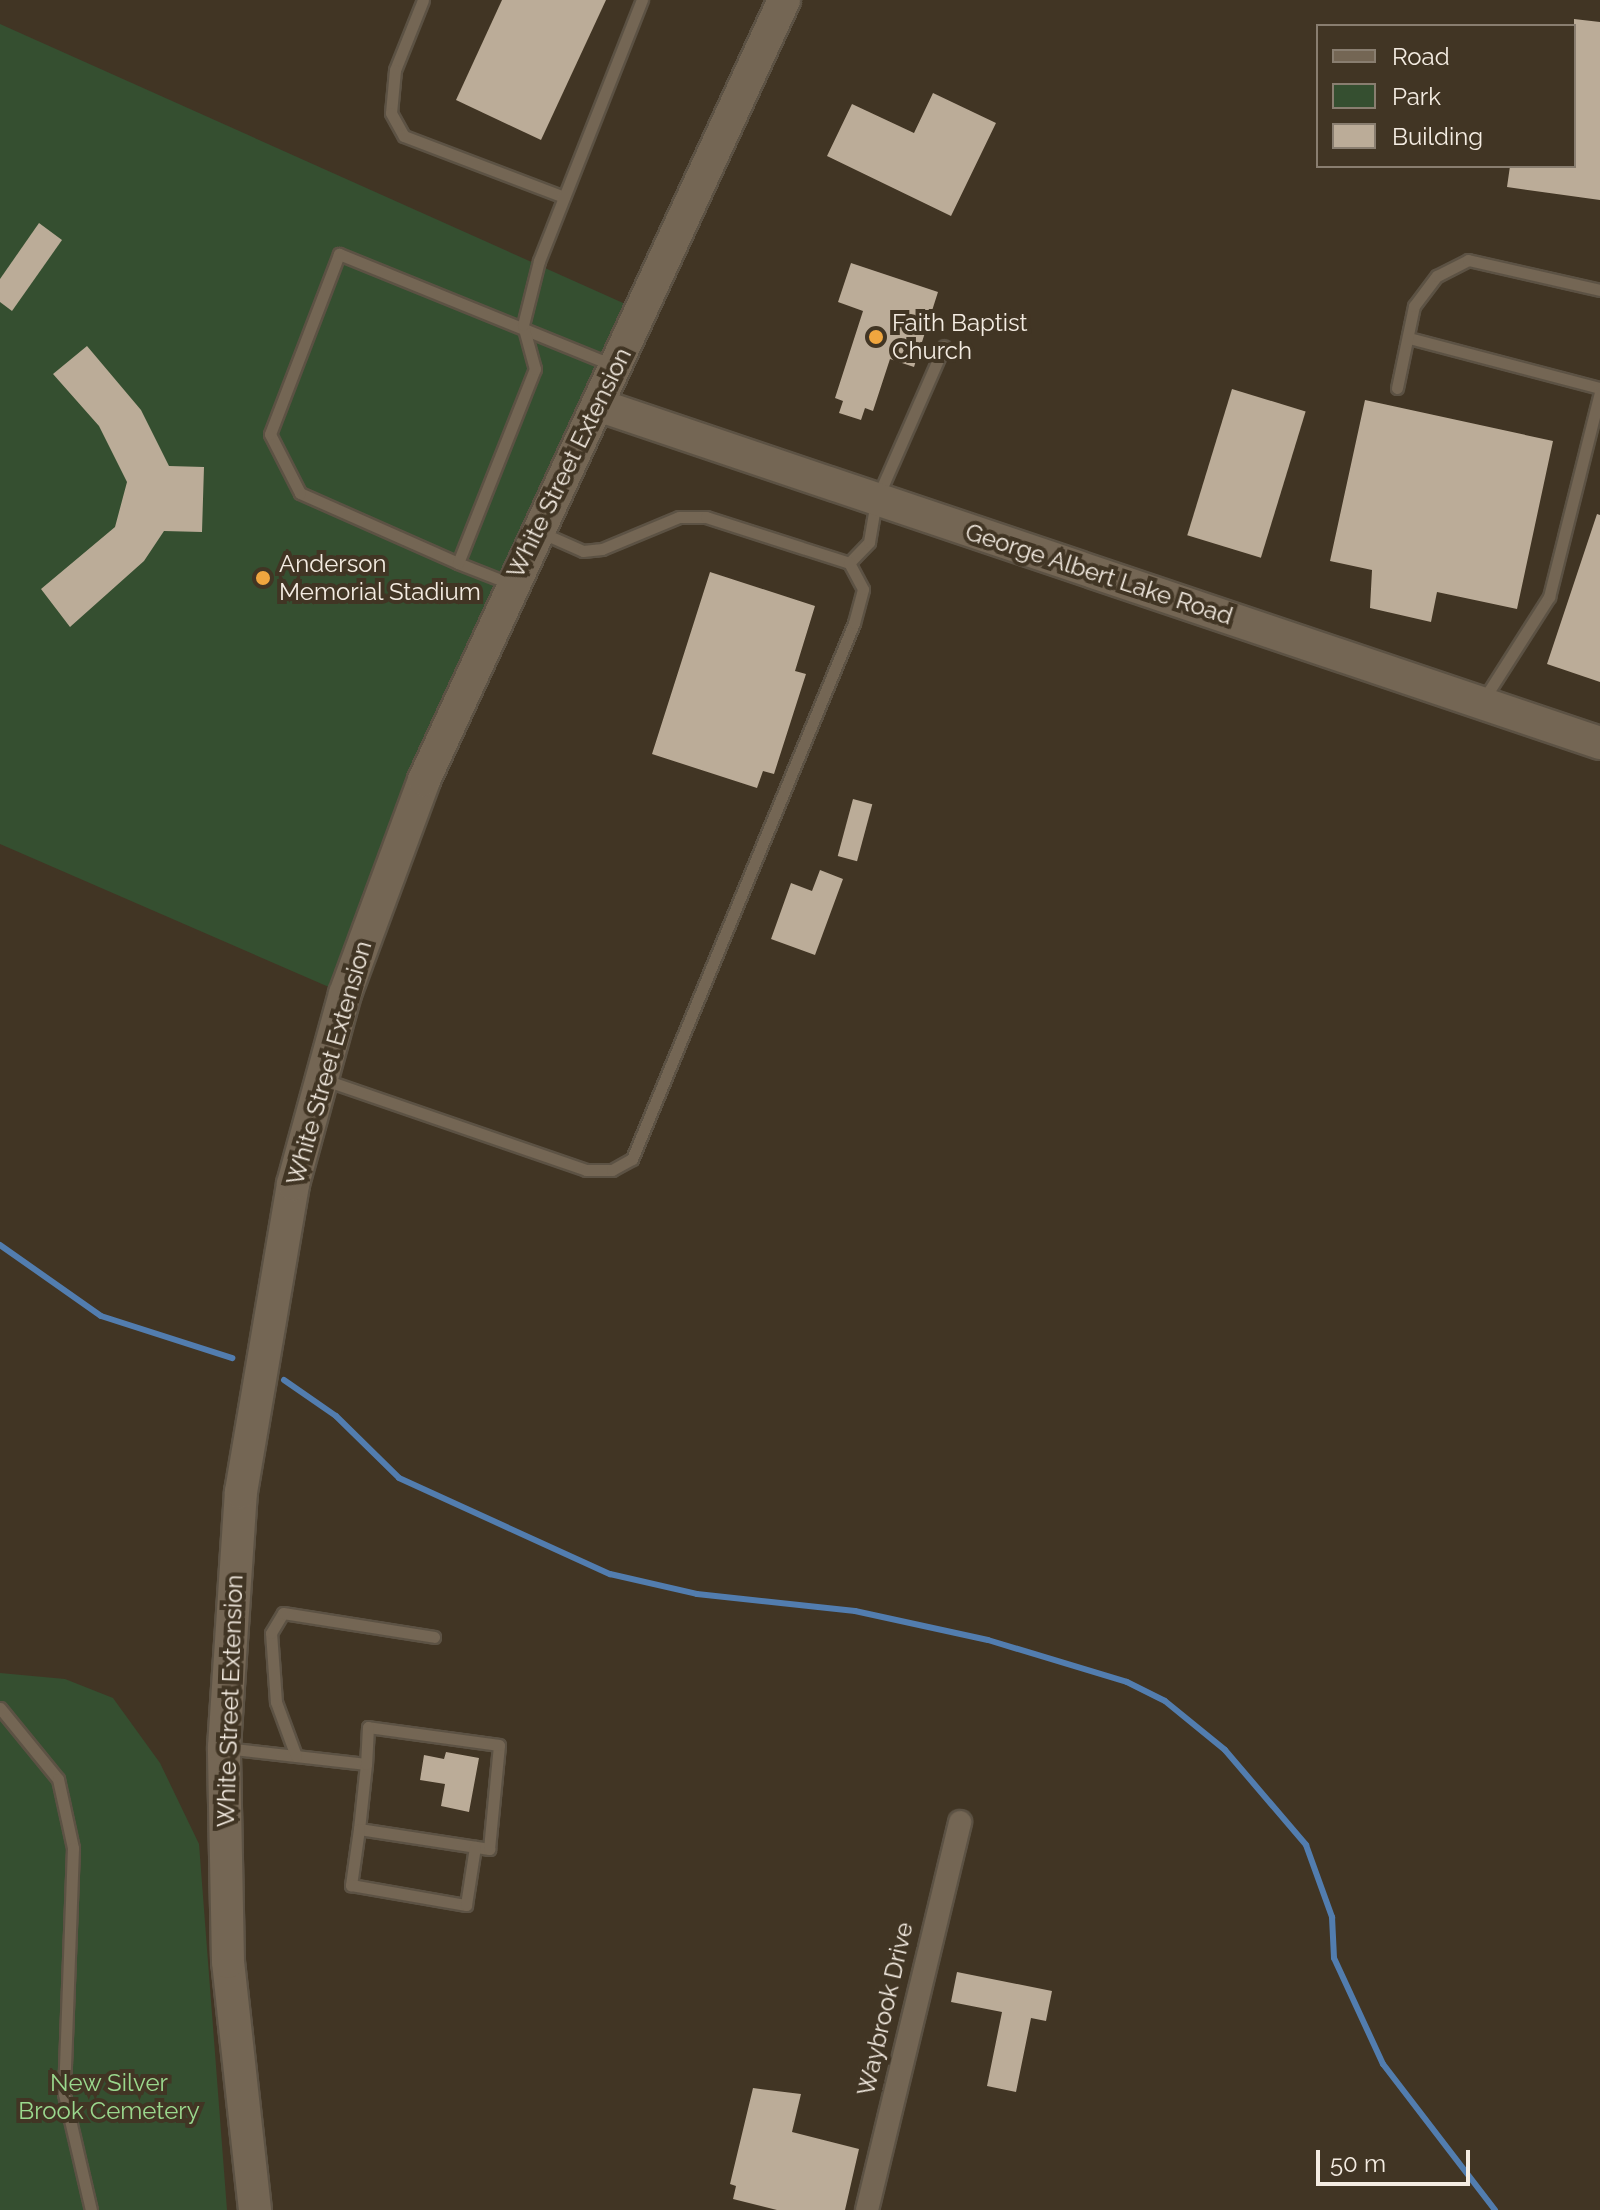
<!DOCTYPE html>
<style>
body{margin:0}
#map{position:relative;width:1600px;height:2210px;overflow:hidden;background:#413524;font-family:Raleway,sans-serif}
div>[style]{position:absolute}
.green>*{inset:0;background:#354f30}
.stream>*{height:6px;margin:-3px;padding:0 3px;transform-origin:3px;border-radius:3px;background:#527daf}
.building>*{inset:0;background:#bbac98;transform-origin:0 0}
.roads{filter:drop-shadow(2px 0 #5c5244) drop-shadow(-2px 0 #5c5244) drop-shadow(0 2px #5c5244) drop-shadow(0 -2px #5c5244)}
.lane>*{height:11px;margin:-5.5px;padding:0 5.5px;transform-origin:5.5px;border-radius:5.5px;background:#746654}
.street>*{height:22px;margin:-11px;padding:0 11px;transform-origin:11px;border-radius:11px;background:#746654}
.secondary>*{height:32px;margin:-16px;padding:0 16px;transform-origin:16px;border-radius:16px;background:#746654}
.dots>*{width:22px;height:22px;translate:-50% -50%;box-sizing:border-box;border:4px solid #413524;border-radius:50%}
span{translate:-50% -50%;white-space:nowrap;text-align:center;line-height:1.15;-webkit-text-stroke:8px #413524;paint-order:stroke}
.poi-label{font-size:24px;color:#f4ece2}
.left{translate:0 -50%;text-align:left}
.street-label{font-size:24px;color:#f4ece2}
.park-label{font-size:24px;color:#9ad88d}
.legend{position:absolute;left:1316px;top:24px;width:260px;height:144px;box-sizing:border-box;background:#413524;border:2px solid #897e70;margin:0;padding:10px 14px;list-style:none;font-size:24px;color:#f4ece2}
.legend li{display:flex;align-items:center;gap:16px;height:40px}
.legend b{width:40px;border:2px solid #897e70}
.scale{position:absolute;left:1316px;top:2150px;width:154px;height:36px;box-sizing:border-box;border:4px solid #f4ece2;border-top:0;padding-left:10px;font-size:24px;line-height:28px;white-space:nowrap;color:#f4ece2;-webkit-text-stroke:6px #413524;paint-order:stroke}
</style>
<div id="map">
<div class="green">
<div style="clip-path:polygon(0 24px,641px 311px,345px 994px,0 844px)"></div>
<div style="clip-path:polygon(0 1673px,65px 1679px,113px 1698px,160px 1763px,199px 1844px,227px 2210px,0 2210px)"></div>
</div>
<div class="stream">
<div style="left:0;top:1245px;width:123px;rotate:35.1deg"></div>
<div style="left:101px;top:1316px;width:138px;rotate:17.8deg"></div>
<div style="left:284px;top:1380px;width:63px;rotate:34.7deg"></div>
<div style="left:336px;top:1416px;width:88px;rotate:44.5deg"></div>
<div style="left:399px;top:1478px;width:232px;rotate:24.5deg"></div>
<div style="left:610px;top:1574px;width:89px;rotate:12.9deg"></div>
<div style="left:697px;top:1594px;width:159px;rotate:6.1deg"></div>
<div style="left:855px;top:1611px;width:136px;rotate:12.3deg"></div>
<div style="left:988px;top:1640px;width:145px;rotate:16.8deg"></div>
<div style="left:1127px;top:1682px;width:42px;rotate:26.6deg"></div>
<div style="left:1165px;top:1701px;width:77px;rotate:39.2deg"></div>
<div style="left:1225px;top:1750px;width:125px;rotate:49.5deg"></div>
<div style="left:1306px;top:1845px;width:77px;rotate:70.1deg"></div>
<div style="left:1332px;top:1917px;width:41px;rotate:87.2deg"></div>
<div style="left:1334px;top:1958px;width:117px;rotate:65.2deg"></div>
<div style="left:1383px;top:2064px;width:184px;rotate:52.5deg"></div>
</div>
<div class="building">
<div style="clip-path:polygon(502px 0,606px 0,541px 140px,456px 100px)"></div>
<div style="clip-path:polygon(1574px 19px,1600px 22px,1600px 200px,1507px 187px,1510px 166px,1574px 166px)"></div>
<div style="clip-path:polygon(933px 93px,996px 123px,951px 216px,827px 156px,852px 104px,914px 133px)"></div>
<div style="clip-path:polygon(39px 223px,62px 240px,12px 311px,0 302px,0 279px)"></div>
<div style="clip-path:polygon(851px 263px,938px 292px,914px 367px,890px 359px,873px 411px,865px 408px,861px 420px,839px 413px,843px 401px,835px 398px,863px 311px,838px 302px)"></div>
<div style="clip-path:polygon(87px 346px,141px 410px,169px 466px,204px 467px,202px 532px,164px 531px,144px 561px,70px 627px,41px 589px,115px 527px,127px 482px,99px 426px,53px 374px)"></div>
<div style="left:1232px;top:389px;width:77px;height:153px;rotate:17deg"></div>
<div style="clip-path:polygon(1365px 400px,1553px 441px,1517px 609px,1437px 592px,1431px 622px,1370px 608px,1372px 570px,1330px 561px)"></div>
<div style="clip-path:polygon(1597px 514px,1600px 515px,1600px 682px,1547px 664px)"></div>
<div style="clip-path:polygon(710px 572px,815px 606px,795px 671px,806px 674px,774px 774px,763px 771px,757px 788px,652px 754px)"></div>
<div style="left:853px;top:799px;width:20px;height:59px;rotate:15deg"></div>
<div style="clip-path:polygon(820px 870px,843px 879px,815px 955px,771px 939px,791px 883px,812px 891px)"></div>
<div style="clip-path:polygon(446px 1752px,479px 1758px,469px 1812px,441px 1806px,445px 1784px,420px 1780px,424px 1755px,444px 1759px)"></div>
<div style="clip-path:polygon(957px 1972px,1052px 1991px,1046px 2021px,1031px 2018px,1016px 2092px,987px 2086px,1002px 2012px,951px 2002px)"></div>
<div style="clip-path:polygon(753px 2088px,801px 2094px,792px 2132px,859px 2149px,845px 2210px,777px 2210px,733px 2199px,736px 2186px,730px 2184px)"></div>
</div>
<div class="roads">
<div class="lane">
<div style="left:423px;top:0;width:75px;rotate:111.8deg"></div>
<div style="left:395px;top:70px;width:43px;rotate:95.3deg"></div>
<div style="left:391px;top:113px;width:26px;rotate:61deg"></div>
<div style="left:404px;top:136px;width:171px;rotate:20.9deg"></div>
<div style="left:1409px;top:338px;width:197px;rotate:14.7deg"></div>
<div style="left:1397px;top:388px;width:84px;rotate:-78.3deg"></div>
<div style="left:1414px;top:306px;width:38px;rotate:-53deg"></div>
<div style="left:1437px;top:276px;width:35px;rotate:-27deg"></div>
<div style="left:1468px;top:260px;width:135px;rotate:12.8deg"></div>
<div style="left:540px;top:532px;width:47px;rotate:23.8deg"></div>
<div style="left:583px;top:551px;width:19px;rotate:-6deg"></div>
<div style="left:602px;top:549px;width:83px;rotate:-22.6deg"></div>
<div style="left:679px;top:517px;width:27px"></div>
<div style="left:706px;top:517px;width:150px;rotate:17.8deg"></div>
<div style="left:849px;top:563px;width:29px;rotate:-46deg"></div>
<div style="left:869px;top:542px;width:42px;rotate:-80.3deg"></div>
<div style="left:876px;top:501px;width:169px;rotate:-66.3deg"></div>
<div style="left:458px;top:563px;width:173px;rotate:-156.1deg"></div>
<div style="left:300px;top:493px;width:66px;rotate:-117deg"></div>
<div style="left:270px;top:434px;width:193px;rotate:-69deg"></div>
<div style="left:339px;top:254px;width:296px;rotate:22.1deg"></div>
<div style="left:511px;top:584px;width:57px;rotate:-158.4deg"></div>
<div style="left:458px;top:563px;width:209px;rotate:-68.4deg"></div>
<div style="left:535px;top:369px;width:46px;rotate:-105.3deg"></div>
<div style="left:523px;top:325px;width:66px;rotate:-76deg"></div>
<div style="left:539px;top:261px;width:281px;rotate:-68.5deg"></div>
<div style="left:1482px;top:702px;width:125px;rotate:-57.5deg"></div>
<div style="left:1549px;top:597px;width:210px;rotate:-76deg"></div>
<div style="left:325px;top:1080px;width:276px;rotate:19deg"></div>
<div style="left:586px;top:1170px;width:26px"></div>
<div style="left:612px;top:1170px;width:23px;rotate:-29deg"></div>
<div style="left:632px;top:1159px;width:580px;rotate:-67.5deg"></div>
<div style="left:854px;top:623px;width:35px;rotate:-75deg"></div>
<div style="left:863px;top:589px;width:30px;rotate:-118deg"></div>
<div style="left:0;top:1708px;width:92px;rotate:50.8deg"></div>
<div style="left:58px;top:1779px;width:71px;rotate:77.7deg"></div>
<div style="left:73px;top:1848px;width:246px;rotate:92.1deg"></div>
<div style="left:64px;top:2094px;width:119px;rotate:76.9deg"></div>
<div style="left:225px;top:1748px;width:142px;rotate:6.5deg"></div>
<div style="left:366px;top:1764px;width:65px;rotate:96.1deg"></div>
<div style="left:359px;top:1829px;width:132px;rotate:8.7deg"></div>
<div style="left:489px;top:1849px;width:104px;rotate:-84.5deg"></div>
<div style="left:499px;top:1745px;width:132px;rotate:-172.2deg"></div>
<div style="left:368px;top:1727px;width:37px;rotate:93deg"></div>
<div style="left:296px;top:1756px;width:58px;rotate:-110.3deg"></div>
<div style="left:276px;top:1702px;width:69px;rotate:-94.1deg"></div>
<div style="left:271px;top:1633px;width:23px;rotate:-59deg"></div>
<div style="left:283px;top:1613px;width:153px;rotate:9deg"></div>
<div style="left:359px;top:1829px;width:57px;rotate:98.1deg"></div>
<div style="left:351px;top:1885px;width:117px;rotate:9.9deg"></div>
<div style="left:466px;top:1905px;width:59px;rotate:-81.2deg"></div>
</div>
<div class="street">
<div style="left:867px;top:2210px;width:399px;rotate:-76.5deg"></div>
</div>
<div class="secondary">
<div style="left:598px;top:405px;width:1057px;rotate:18.64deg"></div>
<div style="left:255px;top:2210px;width:249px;rotate:-96.2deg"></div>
<div style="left:228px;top:1962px;width:215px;rotate:-91.1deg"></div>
<div style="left:224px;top:1747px;width:256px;rotate:-86.2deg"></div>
<div style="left:241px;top:1492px;width:312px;rotate:-80.4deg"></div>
<div style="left:293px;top:1184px;width:197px;rotate:-74.7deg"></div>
<div style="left:345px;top:994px;width:228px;rotate:-69.7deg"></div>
<div style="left:424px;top:780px;width:859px;rotate:-65.22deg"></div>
</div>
</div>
<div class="dots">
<div style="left:876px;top:337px;background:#f0a63f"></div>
<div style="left:263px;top:578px;background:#f0a63f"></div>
</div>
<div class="poi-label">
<span class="left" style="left:892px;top:337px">Faith Baptist<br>Church</span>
<span class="left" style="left:279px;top:578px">Anderson<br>Memorial Stadium</span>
</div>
<div class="street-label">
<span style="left:569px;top:463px;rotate:-64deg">White Street Extension</span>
<span style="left:1099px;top:574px;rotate:18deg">George Albert Lake Road</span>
<span style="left:329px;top:1063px;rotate:-74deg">White Street Extension</span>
<span style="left:230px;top:1701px;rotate:-88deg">White Street Extension</span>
<span style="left:885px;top:2009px;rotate:-77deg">Waybrook Drive</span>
</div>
<div class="park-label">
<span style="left:109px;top:2097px">New Silver<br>Brook Cemetery</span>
</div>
<ul class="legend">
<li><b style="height:10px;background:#746654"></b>Road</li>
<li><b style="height:22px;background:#354f30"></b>Park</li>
<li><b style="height:22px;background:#bbac98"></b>Building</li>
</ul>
<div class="scale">50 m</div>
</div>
